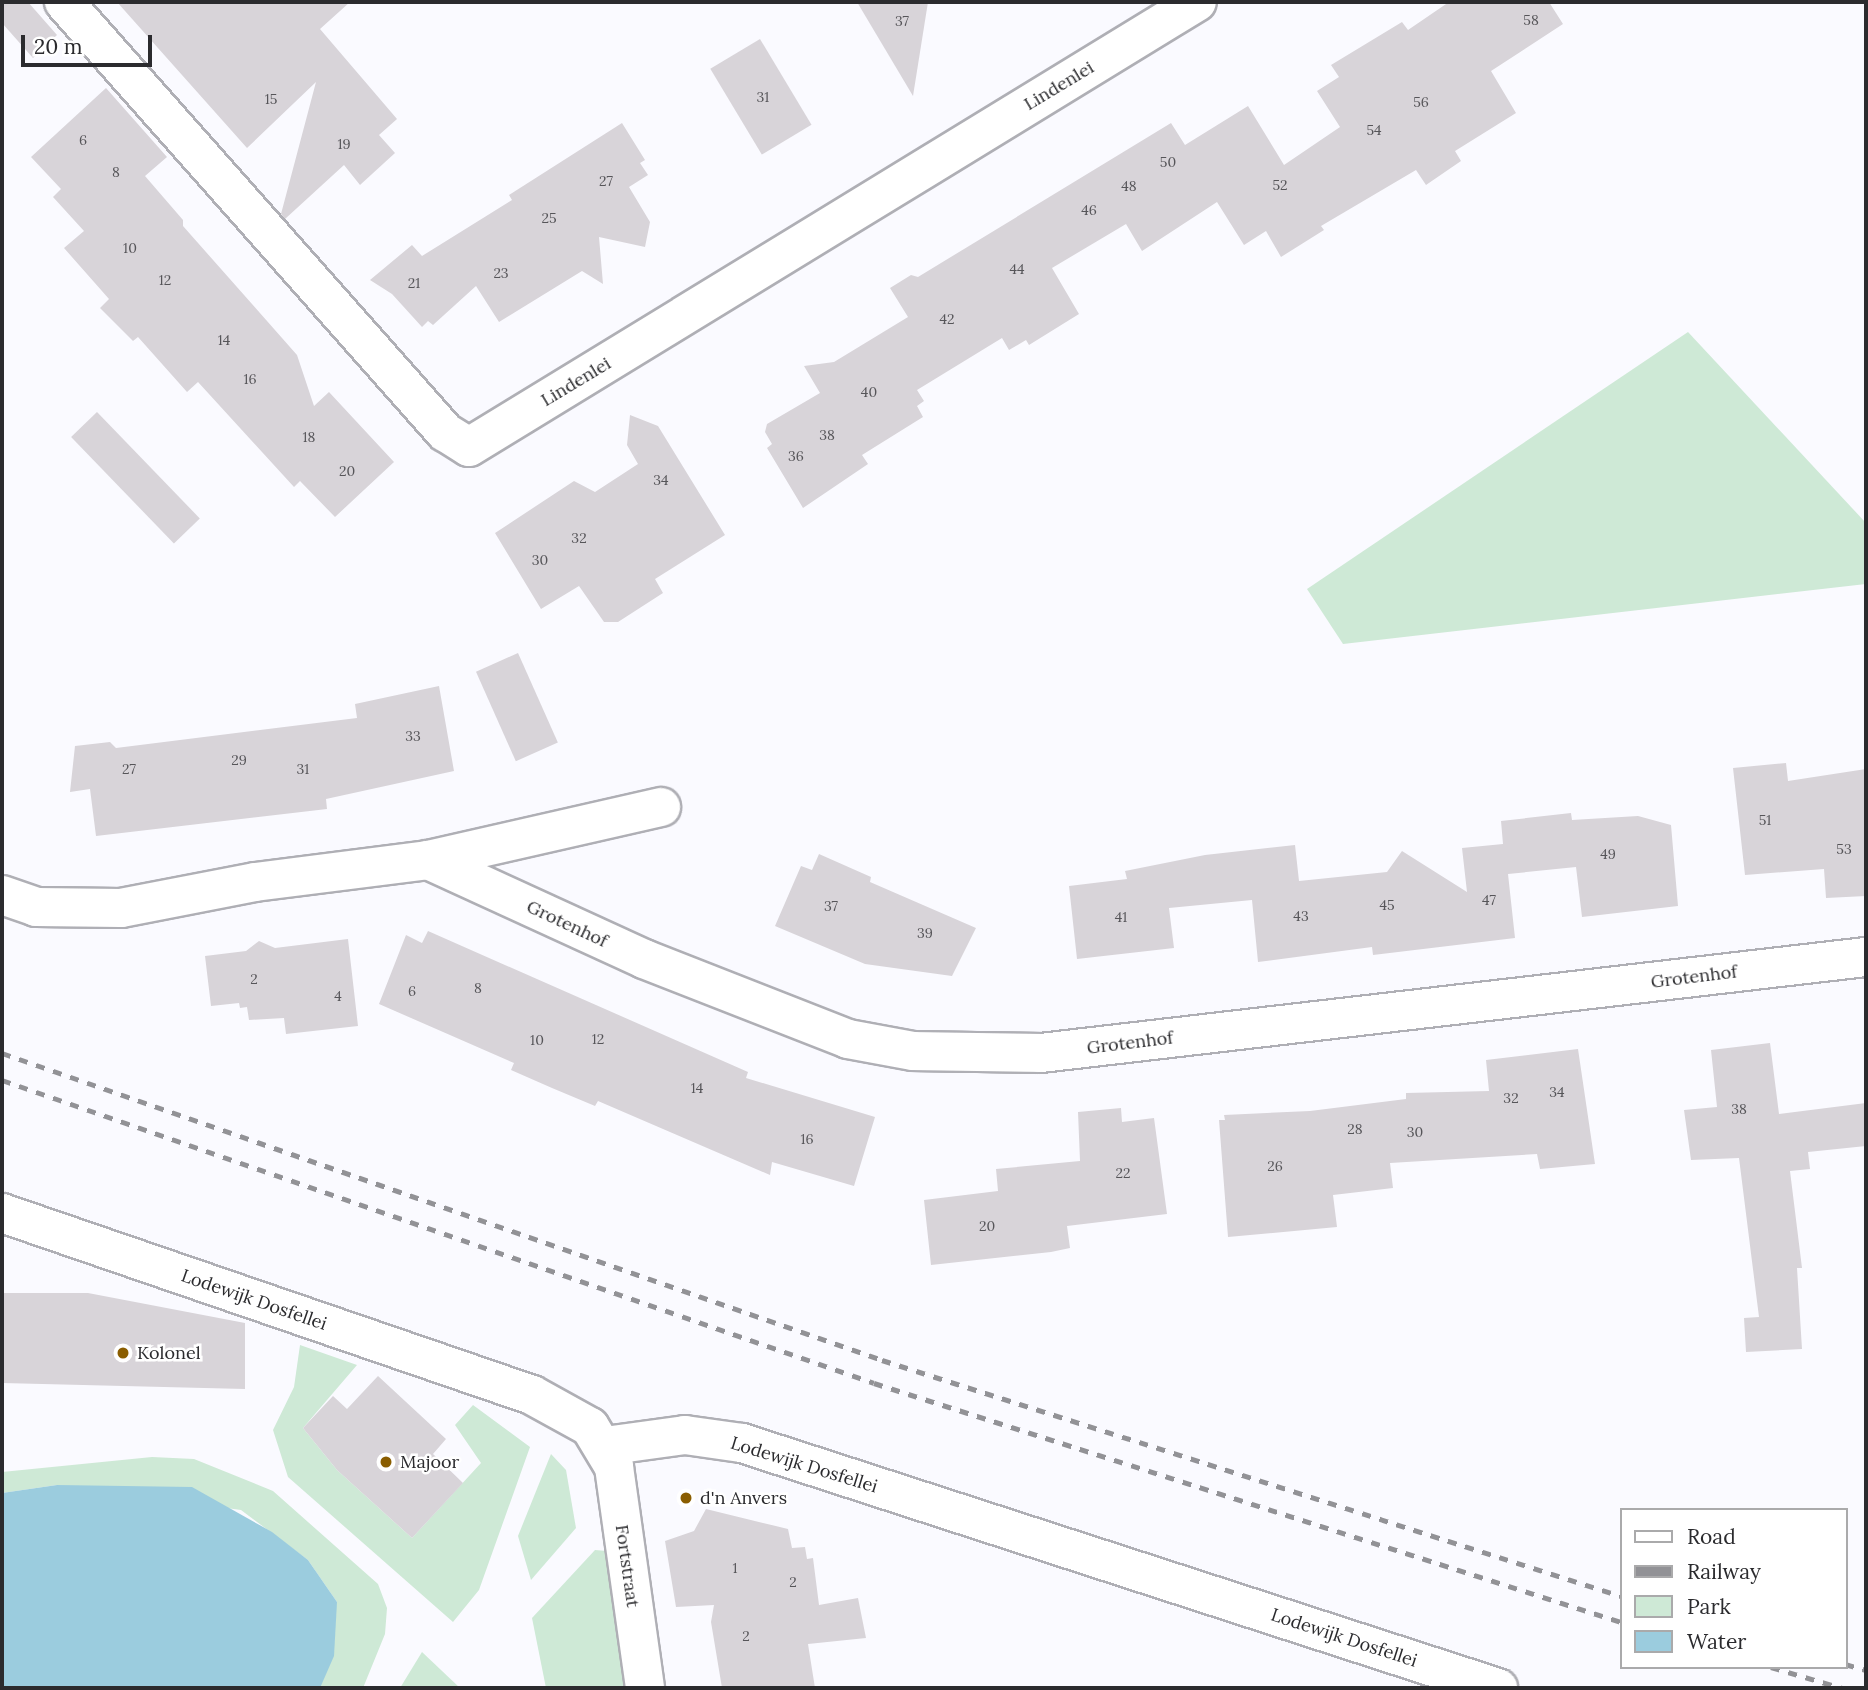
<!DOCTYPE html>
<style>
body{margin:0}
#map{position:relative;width:1868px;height:1690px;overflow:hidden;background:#fafaff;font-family:Lora,serif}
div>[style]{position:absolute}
.green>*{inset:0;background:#cee9d6}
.water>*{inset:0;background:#9bccde}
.building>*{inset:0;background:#d8d4d9;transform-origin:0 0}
.roads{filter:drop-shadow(2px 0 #afafb5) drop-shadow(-2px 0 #afafb5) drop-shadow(0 2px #afafb5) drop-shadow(0 -2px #afafb5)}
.minor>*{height:38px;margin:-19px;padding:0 19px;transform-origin:19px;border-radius:19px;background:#fff}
.rail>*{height:5px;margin-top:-2.5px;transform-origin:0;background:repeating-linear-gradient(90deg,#929296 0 9px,transparent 0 18px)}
.dots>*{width:19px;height:19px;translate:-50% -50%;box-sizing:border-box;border:4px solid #fff;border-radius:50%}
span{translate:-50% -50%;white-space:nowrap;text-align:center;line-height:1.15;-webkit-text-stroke:5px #fff;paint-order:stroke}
.number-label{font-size:14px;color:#565559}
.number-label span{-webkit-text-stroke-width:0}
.street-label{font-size:18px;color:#2b2b2e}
.poi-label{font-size:18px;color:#2b2b2e}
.left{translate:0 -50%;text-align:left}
.frame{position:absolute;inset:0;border:4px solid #2b2b2e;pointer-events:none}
.legend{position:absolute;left:1620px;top:1508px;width:228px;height:161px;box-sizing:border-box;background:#fff;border:2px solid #aaaaab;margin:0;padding:9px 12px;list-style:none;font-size:21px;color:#2b2b2e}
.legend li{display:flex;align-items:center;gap:14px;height:35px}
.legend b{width:35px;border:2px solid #aaaaab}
.scale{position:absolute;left:21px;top:35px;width:131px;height:32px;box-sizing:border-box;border:4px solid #2b2b2e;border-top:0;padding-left:9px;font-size:21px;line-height:24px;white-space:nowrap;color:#2b2b2e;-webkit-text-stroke:5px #fff;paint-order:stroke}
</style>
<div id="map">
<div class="green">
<div style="clip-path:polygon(1688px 332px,1866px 523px,1866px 584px,1343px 644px,1307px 589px)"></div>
<div style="clip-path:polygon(300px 1345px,357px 1365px,303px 1428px,337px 1470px,412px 1538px,481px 1463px,455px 1425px,473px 1405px,530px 1447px,479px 1590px,453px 1622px,288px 1477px,273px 1430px,294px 1387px)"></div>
<div style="clip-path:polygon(551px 1454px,566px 1470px,576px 1528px,531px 1580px,518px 1536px)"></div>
<div style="clip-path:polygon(152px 1457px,194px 1459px,273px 1491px,378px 1584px,387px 1608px,385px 1634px,363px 1688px,280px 1688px,337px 1602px,308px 1560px,241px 1510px,57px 1485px,2px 1493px,2px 1472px)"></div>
<div style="clip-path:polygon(595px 1550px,607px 1551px,628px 1688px,546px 1688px,532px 1618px)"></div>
<div style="clip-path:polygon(422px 1652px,460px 1688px,400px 1688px)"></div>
</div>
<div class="water">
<div style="clip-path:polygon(57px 1485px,192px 1487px,272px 1532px,308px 1560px,337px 1602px,334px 1656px,320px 1688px,2px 1688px,2px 1493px)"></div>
</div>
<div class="building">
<div style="clip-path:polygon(2px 2px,28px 2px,57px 35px,33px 58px,2px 23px)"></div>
<div style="clip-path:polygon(117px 2px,350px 2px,320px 29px,397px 119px,379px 135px,395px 153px,360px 185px,344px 165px,285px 219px,281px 214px,316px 82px,247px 148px)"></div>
<div style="clip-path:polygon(857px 2px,928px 2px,913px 96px)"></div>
<div style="clip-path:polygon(1449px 2px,1549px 2px,1563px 24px,1491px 71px,1516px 113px,1455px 151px,1461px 161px,1426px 185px,1416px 170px,1321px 226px,1324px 230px,1281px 257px,1266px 231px,1244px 245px,1217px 202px,1142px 251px,1126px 224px,1052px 268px,1079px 314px,1029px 345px,1026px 340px,1009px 350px,1002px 338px,917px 390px,924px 401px,917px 406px,923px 417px,862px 455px,868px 464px,803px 508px,767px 448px,772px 444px,765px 432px,767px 424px,820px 393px,804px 366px,834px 362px,908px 317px,890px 288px,911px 275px,918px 277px,1171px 123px,1185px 145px,1248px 106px,1284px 165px,1340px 127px,1317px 91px,1339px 77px,1331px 65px,1402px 22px,1408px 30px)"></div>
<div style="left:760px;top:39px;width:100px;height:58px;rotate:59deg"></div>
<div style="clip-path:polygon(106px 88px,167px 157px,145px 176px,183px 220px,183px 226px,297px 355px,314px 406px,329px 392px,394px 462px,335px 517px,300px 481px,294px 487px,198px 382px,187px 392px,138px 337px,133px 341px,100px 308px,109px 299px,64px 248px,84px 231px,53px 197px,61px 189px,31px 157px)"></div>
<div style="clip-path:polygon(622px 123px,645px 160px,640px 163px,648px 175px,629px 187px,650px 222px,645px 247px,599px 237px,603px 284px,582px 271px,499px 322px,476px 286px,433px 325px,428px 321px,422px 327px,392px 294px,370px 280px,412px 245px,422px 256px,512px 200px,509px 195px)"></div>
<div style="left:97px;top:412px;width:148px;height:36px;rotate:46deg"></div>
<div style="clip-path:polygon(630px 415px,658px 426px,725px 535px,655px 579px,663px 593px,618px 622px,604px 622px,579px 586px,541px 609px,495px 533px,574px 481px,595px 492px,638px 464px,627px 445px)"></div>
<div style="left:518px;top:653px;width:98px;height:46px;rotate:66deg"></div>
<div style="clip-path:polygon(439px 686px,454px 771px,326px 799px,327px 809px,96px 836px,90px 789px,70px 792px,75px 746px,110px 742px,116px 748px,357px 718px,355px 704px)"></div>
<div style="clip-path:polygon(1786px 763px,1788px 781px,1866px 769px,1866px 896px,1826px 898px,1824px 869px,1745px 875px,1733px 768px)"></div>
<div style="clip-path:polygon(1571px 813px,1572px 820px,1638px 816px,1671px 825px,1678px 906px,1582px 917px,1576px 867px,1508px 874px,1515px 938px,1373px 955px,1372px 947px,1258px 962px,1252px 900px,1169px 908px,1174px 948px,1077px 959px,1069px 886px,1127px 879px,1125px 871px,1205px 855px,1295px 845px,1299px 881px,1387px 872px,1402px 851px,1467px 892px,1462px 848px,1503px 844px,1501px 821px)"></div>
<div style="clip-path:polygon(819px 854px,871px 877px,870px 882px,976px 928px,952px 976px,865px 964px,775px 926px,801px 866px,812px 870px)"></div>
<div style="clip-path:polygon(428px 931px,748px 1072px,746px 1078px,875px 1117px,854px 1186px,772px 1162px,770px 1175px,598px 1101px,595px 1106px,552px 1088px,511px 1070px,514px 1063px,379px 1004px,406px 935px,422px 943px)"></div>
<div style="clip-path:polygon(348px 939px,358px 1026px,286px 1034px,284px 1018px,249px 1020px,247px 1007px,240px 1008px,239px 1003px,211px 1006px,205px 956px,246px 951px,259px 941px,275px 948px)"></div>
<div style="clip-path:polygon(1770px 1043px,1779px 1114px,1866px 1103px,1866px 1146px,1808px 1152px,1810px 1169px,1790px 1171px,1802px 1268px,1797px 1268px,1802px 1349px,1746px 1352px,1744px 1318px,1759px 1317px,1739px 1158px,1691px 1160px,1684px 1110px,1717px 1107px,1711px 1050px)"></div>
<div style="clip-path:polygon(1578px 1049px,1595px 1164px,1540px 1169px,1537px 1154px,1390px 1163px,1393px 1188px,1333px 1195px,1337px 1227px,1228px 1237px,1219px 1120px,1225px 1120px,1224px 1115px,1310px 1111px,1406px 1099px,1406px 1093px,1489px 1091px,1486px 1060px)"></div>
<div style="clip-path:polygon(1121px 1108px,1122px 1122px,1154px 1118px,1167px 1214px,1067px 1226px,1070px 1248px,1051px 1252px,931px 1265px,924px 1200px,998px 1191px,996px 1169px,1080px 1161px,1078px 1112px)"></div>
<div style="clip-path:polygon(2px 1293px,88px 1293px,245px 1323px,245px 1389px,2px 1383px)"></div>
<div style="clip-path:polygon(378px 1376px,446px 1439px,433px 1454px,463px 1483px,412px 1538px,337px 1470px,303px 1428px,333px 1396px,347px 1409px)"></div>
<div style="clip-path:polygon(706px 1509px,788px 1529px,792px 1548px,805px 1547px,807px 1559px,813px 1558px,819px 1605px,858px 1598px,866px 1638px,808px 1644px,815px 1688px,722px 1688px,711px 1622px,714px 1605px,676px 1607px,665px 1541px,694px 1531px)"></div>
</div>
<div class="roads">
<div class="minor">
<div style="left:64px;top:2px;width:575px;rotate:48.46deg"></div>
<div style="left:445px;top:432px;width:28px;rotate:32deg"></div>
<div style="left:469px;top:447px;width:853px;rotate:-31.44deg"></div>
<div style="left:428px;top:860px;width:238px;rotate:24.6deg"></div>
<div style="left:644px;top:959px;width:219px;rotate:21.4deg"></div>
<div style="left:848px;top:1039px;width:66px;rotate:10.5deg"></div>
<div style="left:913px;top:1051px;width:128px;rotate:0.9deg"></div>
<div style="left:1041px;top:1053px;width:831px;rotate:-6.64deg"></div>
<div style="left:2px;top:895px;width:36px;rotate:19deg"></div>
<div style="left:36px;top:907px;width:85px;rotate:0.7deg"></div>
<div style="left:121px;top:908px;width:136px;rotate:-11deg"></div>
<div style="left:255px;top:882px;width:174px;rotate:-7.2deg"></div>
<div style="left:428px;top:860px;width:239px;rotate:-12.8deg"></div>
<div style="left:2px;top:1213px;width:560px;rotate:18.95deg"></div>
<div style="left:532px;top:1395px;width:66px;rotate:28.9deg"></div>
<div style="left:590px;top:1427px;width:47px;rotate:59deg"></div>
<div style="left:614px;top:1467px;width:223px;rotate:82deg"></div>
<div style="left:605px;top:1446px;width:81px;rotate:-7.8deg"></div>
<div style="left:685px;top:1435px;width:58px;rotate:8deg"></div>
<div style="left:742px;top:1443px;width:795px;rotate:17.96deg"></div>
</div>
</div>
<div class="rail">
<div style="left:2px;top:1053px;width:932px;rotate:19.23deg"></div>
<div style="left:882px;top:1360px;width:776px;rotate:17.71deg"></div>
<div style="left:2px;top:1080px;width:923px;rotate:19.16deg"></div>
<div style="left:874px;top:1383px;width:784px;rotate:17.74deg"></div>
<div style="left:1845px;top:1664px;width:22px;rotate:16deg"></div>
<div style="left:1771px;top:1667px;width:74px;rotate:16.5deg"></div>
</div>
<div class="dots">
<div style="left:123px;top:1353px;background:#8a5d00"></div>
<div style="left:386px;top:1462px;background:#8a5d00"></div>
<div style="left:686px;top:1498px;background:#8a5d00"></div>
</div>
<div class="number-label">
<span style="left:1531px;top:20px">58</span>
<span style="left:902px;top:21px">37</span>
<span style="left:763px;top:97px">31</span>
<span style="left:271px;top:99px">15</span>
<span style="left:1421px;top:102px">56</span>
<span style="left:1374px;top:130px">54</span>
<span style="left:83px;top:140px">6</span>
<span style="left:344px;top:144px">19</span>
<span style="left:1168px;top:162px">50</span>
<span style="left:116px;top:172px">8</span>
<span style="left:606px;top:181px">27</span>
<span style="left:1280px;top:185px">52</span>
<span style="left:1129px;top:186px">48</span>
<span style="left:1089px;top:210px">46</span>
<span style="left:549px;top:218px">25</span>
<span style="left:130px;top:248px">10</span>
<span style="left:1017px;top:269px">44</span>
<span style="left:501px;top:273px">23</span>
<span style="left:165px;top:280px">12</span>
<span style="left:414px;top:283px">21</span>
<span style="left:947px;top:319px">42</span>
<span style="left:224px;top:340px">14</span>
<span style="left:250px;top:379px">16</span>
<span style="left:869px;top:392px">40</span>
<span style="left:827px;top:435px">38</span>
<span style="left:309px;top:437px">18</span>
<span style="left:796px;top:456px">36</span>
<span style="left:347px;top:471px">20</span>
<span style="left:661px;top:480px">34</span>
<span style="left:579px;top:538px">32</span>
<span style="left:540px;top:560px">30</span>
<span style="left:413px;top:736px">33</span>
<span style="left:239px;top:760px">29</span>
<span style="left:129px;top:769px">27</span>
<span style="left:303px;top:769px">31</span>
<span style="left:1765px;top:820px">51</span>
<span style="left:1844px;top:849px">53</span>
<span style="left:1608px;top:854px">49</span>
<span style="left:1489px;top:900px">47</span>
<span style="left:1387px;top:905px">45</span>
<span style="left:831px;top:906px">37</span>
<span style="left:1301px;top:916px">43</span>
<span style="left:1121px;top:917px">41</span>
<span style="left:925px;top:933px">39</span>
<span style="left:254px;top:979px">2</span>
<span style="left:478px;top:988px">8</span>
<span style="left:412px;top:991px">6</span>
<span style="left:338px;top:996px">4</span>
<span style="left:598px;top:1039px">12</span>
<span style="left:537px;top:1040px">10</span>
<span style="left:697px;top:1088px">14</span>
<span style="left:1557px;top:1092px">34</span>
<span style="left:1511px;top:1098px">32</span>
<span style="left:1739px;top:1109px">38</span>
<span style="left:1355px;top:1129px">28</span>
<span style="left:1415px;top:1132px">30</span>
<span style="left:807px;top:1139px">16</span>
<span style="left:1275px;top:1166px">26</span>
<span style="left:1123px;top:1173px">22</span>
<span style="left:987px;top:1226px">20</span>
<span style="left:735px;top:1568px">1</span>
<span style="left:793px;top:1582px">2</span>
<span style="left:746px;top:1636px">2</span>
</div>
<div class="street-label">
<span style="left:1059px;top:86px;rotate:-31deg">Lindenlei</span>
<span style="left:576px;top:382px;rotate:-31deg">Lindenlei</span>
<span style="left:567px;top:924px;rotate:25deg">Grotenhof</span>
<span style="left:1694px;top:977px;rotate:-7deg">Grotenhof</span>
<span style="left:1130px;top:1043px;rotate:-7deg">Grotenhof</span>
<span style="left:254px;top:1300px;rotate:19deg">Lodewijk Dosfellei</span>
<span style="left:804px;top:1465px;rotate:17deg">Lodewijk Dosfellei</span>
<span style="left:627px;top:1566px;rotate:82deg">Fortstraat</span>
<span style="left:1344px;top:1638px;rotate:18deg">Lodewijk Dosfellei</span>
</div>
<div class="poi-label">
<span class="left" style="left:137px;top:1353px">Kolonel</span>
<span class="left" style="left:400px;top:1462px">Majoor</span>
<span class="left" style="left:700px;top:1498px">d'n Anvers</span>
</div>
<div class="frame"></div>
<ul class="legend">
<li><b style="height:9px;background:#fff"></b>Road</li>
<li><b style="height:9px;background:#929296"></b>Railway</li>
<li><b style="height:19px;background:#cee9d6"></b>Park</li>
<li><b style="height:19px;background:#9bccde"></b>Water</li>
</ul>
<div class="scale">20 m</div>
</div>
